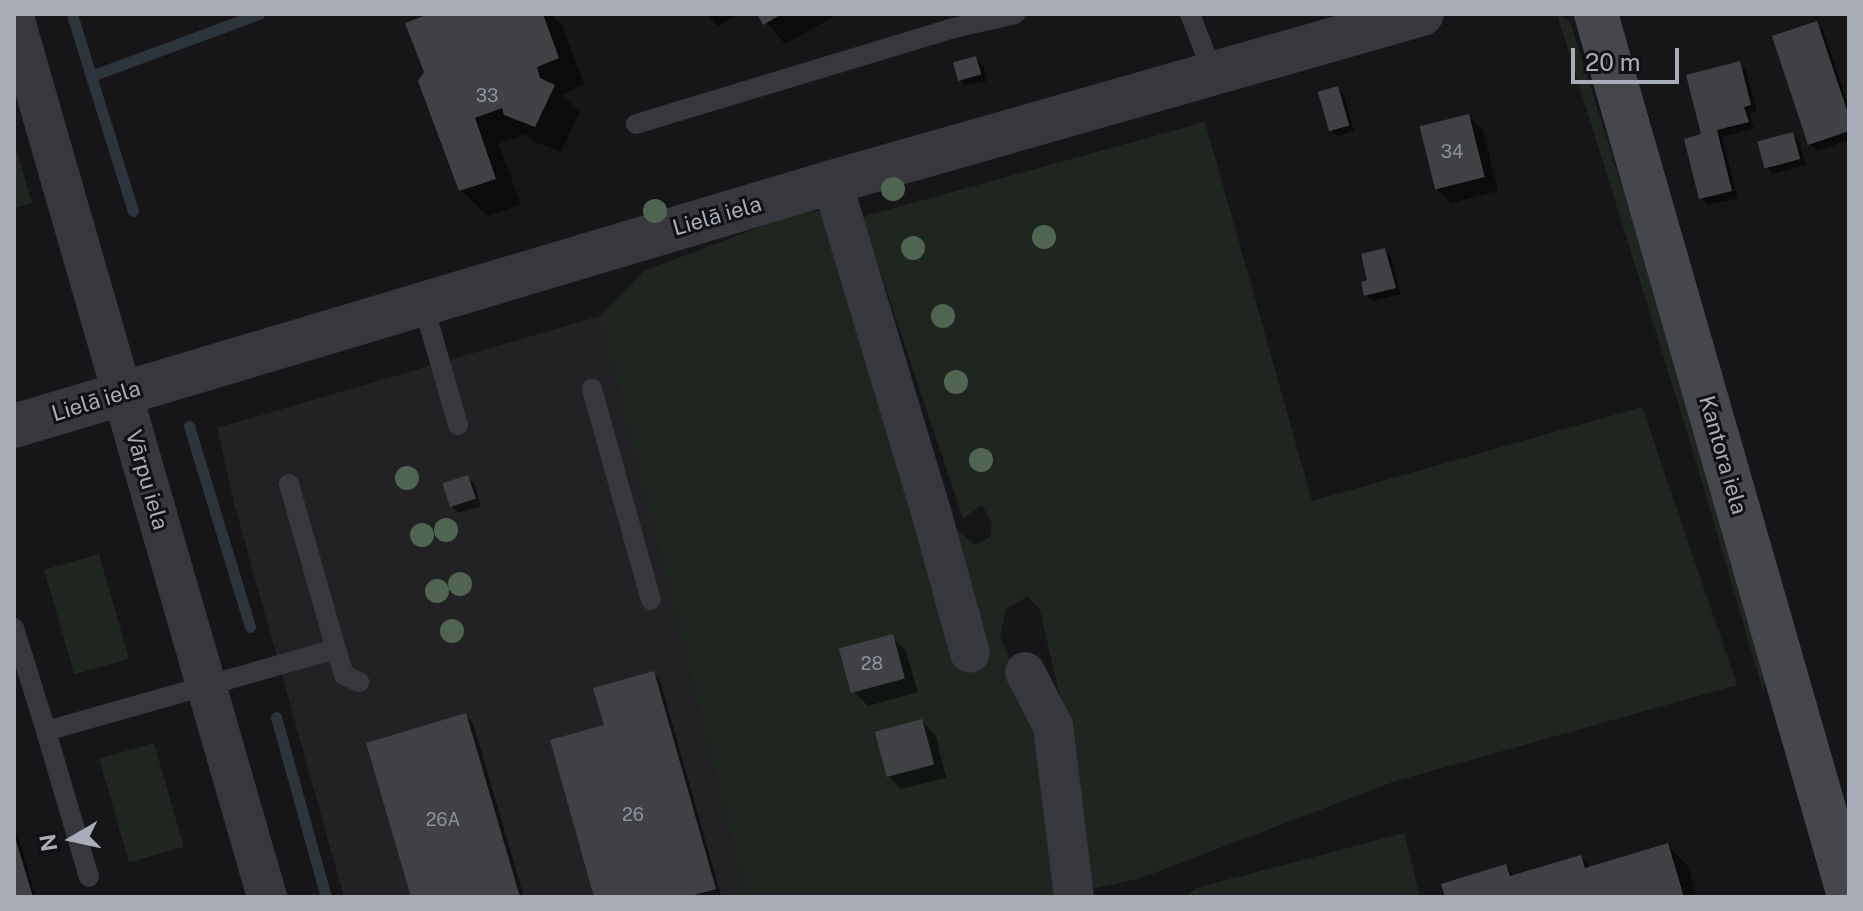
<!DOCTYPE html>
<meta charset="utf-8">
<style>
body{margin:0}
#map{position:relative;width:1863px;height:911px;overflow:hidden;background:#161618;font-family:"Public Sans",sans-serif}
div>[style]{position:absolute}
.built>*{inset:0;background:#222225}
.green>*{inset:0;background:#1e261f;transform-origin:0 0}
.shadow>*{inset:0;background:#0007}
.stream>*{height:11px;margin:-5.5px;padding:0 5.5px;transform-origin:5.5px;border-radius:5.5px;background:#2c353c}
.building>*{inset:0;background:#404145;transform-origin:0 0}
.service>*{height:20px;margin:-10px;padding:0 10px;transform-origin:10px;border-radius:10px;background:#37383d}
.minor>*{height:40px;margin:-20px;padding:0 20px;transform-origin:20px;border-radius:20px;background:#37383d}
.tertiary>*{height:44px;margin:-22px;padding:0 22px;transform-origin:22px;border-radius:22px;background:#37383d}
.secondary>*{height:44px;margin:-22px;padding:0 22px;transform-origin:22px;border-radius:22px;background:#45474d}
.trees>*{width:24px;height:24px;margin:-12px;border-radius:50%;background:#506452}
span{translate:-50% -50%;white-space:nowrap;text-align:center;line-height:1.15;-webkit-text-stroke:6px #111113;paint-order:stroke}
.number-label{font-size:18px;color:#8e929b}
.number-label span{-webkit-text-stroke-width:0}
.street-label{font-size:22px;color:#a8adb8}
.frame{position:absolute;inset:0;border:16px solid #a8adb8;pointer-events:none}
.north{position:absolute;left:32px;top:799px;width:80px;height:80px;-webkit-text-stroke:6px #111113;paint-order:stroke;rotate:261deg;font-size:22px;font-weight:700;line-height:32px;text-align:center;color:#a8adb8}
.north::after{content:'';display:block;margin:auto;width:28px;height:36px;background:#a8adb8;clip-path:polygon(50% 0,100% 100%,50% 72%,0 100%)}
.scale{position:absolute;left:1571px;top:48px;width:108px;height:36px;box-sizing:border-box;border:4px solid #a8adb8;border-top:0;padding-left:10px;font-size:24px;line-height:28px;white-space:nowrap;color:#a8adb8;-webkit-text-stroke:6px #111113;paint-order:stroke}
</style>
<div id="map">
<div class="built">
<div style="clip-path:polygon(600px 316px,745px 897px,344px 897px,234px 503px,217px 428px)"></div>
</div>
<div class="green">
<div style="clip-path:polygon(1557px 14px,1570px 22px,1705px 449px,1767px 668px,1763px 691px,1695px 458px)"></div>
<div style="clip-path:polygon(1205px 122px,1312px 501px,1642px 407px,1737px 685px,1396px 781px,1138px 879px,1090px 889px,1071px 746px,1040px 610px,1028px 596px,1006px 609px,1000px 637px,1035px 719px,1035px 744px,1041px 761px,1058px 897px,745px 897px,600px 316px,644px 271px,792px 215px,822px 210px,934px 533px,957px 530px,975px 545px,990px 537px,992px 524px,982px 505px,963px 518px,862px 217px)"></div>
<div style="clip-path:polygon(14px 141px,32px 203px,14px 208px)"></div>
<div style="left:99px;top:554px;width:109px;height:57px;rotate:74deg"></div>
<div style="left:154px;top:743px;width:108px;height:57px;rotate:74deg"></div>
<div style="clip-path:polygon(1404px 833px,1420px 897px,1186px 897px,1196px 888px)"></div>
</div>
<div class="shadow">
<div style="clip-path:polygon(433px 14px,551px 14px,562px 25px,584px 84px,562px 95px,580px 113px,561px 152px,532px 141px,526px 134px,499px 144px,521px 205px,487px 216px,461px 190px,426px 72px)"></div>
<div style="clip-path:polygon(706px 14px,740px 14px,718px 26px)"></div>
<div style="clip-path:polygon(759px 14px,839px 14px,785px 44px)"></div>
<div style="clip-path:polygon(1816px 23px,1823px 30px,1849px 107px,1849px 140px,1817px 151px,1810px 144px)"></div>
<div style="clip-path:polygon(976px 58px,983px 65px,987px 81px,965px 86px,959px 79px)"></div>
<div style="clip-path:polygon(1739px 64px,1746px 70px,1757px 112px,1750px 113px,1754px 129px,1722px 137px,1738px 198px,1708px 205px,1701px 198px,1703px 136px)"></div>
<div style="clip-path:polygon(1337px 88px,1344px 95px,1354px 131px,1337px 136px,1330px 130px)"></div>
<div style="clip-path:polygon(1468px 116px,1483px 130px,1498px 191px,1451px 203px,1436px 189px)"></div>
<div style="clip-path:polygon(1792px 135px,1799px 141px,1806px 165px,1772px 174px,1766px 168px)"></div>
<div style="clip-path:polygon(1385px 250px,1391px 257px,1401px 294px,1373px 301px,1366px 295px)"></div>
<div style="clip-path:polygon(468px 477px,475px 484px,481px 506px,458px 513px,451px 506px)"></div>
<div style="clip-path:polygon(892px 637px,906px 651px,918px 692px,868px 706px,854px 692px)"></div>
<div style="clip-path:polygon(653px 673px,660px 680px,721px 895px,596px 897px,606px 726px)"></div>
<div style="clip-path:polygon(466px 716px,473px 723px,524px 897px,413px 897px)"></div>
<div style="clip-path:polygon(922px 721px,936px 736px,946px 778px,901px 789px,887px 775px)"></div>
<div style="clip-path:polygon(14px 823px,36px 897px,14px 897px)"></div>
<div style="clip-path:polygon(1667px 845px,1688px 866px,1697px 897px,1447px 897px,1505px 866px,1516px 877px,1580px 857px,1591px 868px)"></div>
</div>
<div class="stream">
<div style="left:72px;top:14px;width:65px;rotate:73deg"></div>
<div style="left:133px;top:211px;width:141px;rotate:-107.3deg"></div>
<div style="left:91px;top:76px;width:179px;rotate:-20.3deg"></div>
<div style="left:189px;top:426px;width:210px;rotate:73.1deg"></div>
<div style="left:276px;top:717px;width:187px;rotate:74.5deg"></div>
</div>
<div class="building">
<div style="clip-path:polygon(429px 14px,543px 14px,559px 58px,537px 67px,540px 78px,555px 85px,535px 127px,504px 115px,502px 108px,475px 118px,496px 179px,459px 191px,418px 81px,424px 72px,405px 23px)"></div>
<div style="clip-path:polygon(757px 14px,782px 14px,763px 25px)"></div>
<div style="clip-path:polygon(1817px 21px,1849px 116px,1849px 131px,1808px 145px,1772px 36px)"></div>
<div style="left:976px;top:56px;width:19px;height:24px;rotate:74deg"></div>
<div style="clip-path:polygon(1740px 61px,1751px 105px,1744px 107px,1749px 122px,1717px 130px,1732px 191px,1699px 199px,1684px 139px,1701px 134px,1686px 75px)"></div>
<div style="left:1338px;top:86px;width:41px;height:21px;rotate:74deg"></div>
<div style="left:1469px;top:114px;width:65px;height:51px;rotate:76deg"></div>
<div style="left:1793px;top:132px;width:28px;height:37px;rotate:75deg"></div>
<div style="clip-path:polygon(1385px 248px,1396px 288px,1364px 296px,1361px 282px,1367px 280px,1361px 254px)"></div>
<div style="left:468px;top:475px;width:25px;height:27px;rotate:72deg"></div>
<div style="left:893px;top:634px;width:46px;height:56px;rotate:75deg"></div>
<div style="clip-path:polygon(654px 671px,716px 889px,687px 897px,594px 897px,550px 740px,604px 725px,593px 688px)"></div>
<div style="clip-path:polygon(466px 713px,520px 897px,411px 897px,366px 743px)"></div>
<div style="left:922px;top:719px;width:47px;height:49px;rotate:75deg"></div>
<div style="clip-path:polygon(14px 837px,15px 837px,33px 897px,14px 897px)"></div>
<div style="clip-path:polygon(1668px 843px,1684px 897px,1445px 897px,1441px 884px,1506px 864px,1510px 876px,1581px 855px,1585px 868px)"></div>
</div>
<div class="service">
<div style="left:1190px;top:14px;width:63px;rotate:68.7deg"></div>
<div style="left:636px;top:124px;width:328px;rotate:-16.8deg"></div>
<div style="left:950px;top:29px;width:67px;rotate:-13deg"></div>
<div style="left:423px;top:303px;width:127px;rotate:74deg"></div>
<div style="left:592px;top:389px;width:219px;rotate:74.4deg"></div>
<div style="left:289px;top:484px;width:172px;rotate:74.1deg"></div>
<div style="left:14px;top:628px;width:108px;rotate:72.7deg"></div>
<div style="left:46px;top:731px;width:301px;rotate:-15.8deg"></div>
<div style="left:336px;top:649px;width:27px;rotate:73deg"></div>
<div style="left:344px;top:675px;width:17px;rotate:25deg"></div>
<div style="left:46px;top:731px;width:152px;rotate:73.6deg"></div>
</div>
<div class="minor">
<div style="left:14px;top:17px;width:916px;rotate:73.96deg"></div>
<div style="left:832px;top:182px;width:340px;rotate:73.3deg"></div>
<div style="left:930px;top:508px;width:150px;rotate:74.6deg"></div>
<div style="left:1025px;top:672px;width:61px;rotate:62.6deg"></div>
<div style="left:1053px;top:726px;width:172px;rotate:83deg"></div>
</div>
<div class="tertiary">
<div style="left:14px;top:426px;width:854px;rotate:-16.61deg"></div>
<div style="left:832px;top:182px;width:613px;rotate:-15.89deg"></div>
</div>
<div class="secondary">
<div style="left:1596px;top:14px;width:918px;rotate:73.99deg"></div>
</div>
<div class="trees">
<div style="left:893px;top:189px"></div>
<div style="left:655px;top:211px"></div>
<div style="left:1044px;top:237px"></div>
<div style="left:913px;top:248px"></div>
<div style="left:943px;top:316px"></div>
<div style="left:956px;top:382px"></div>
<div style="left:981px;top:460px"></div>
<div style="left:407px;top:478px"></div>
<div style="left:446px;top:530px"></div>
<div style="left:422px;top:535px"></div>
<div style="left:460px;top:584px"></div>
<div style="left:437px;top:591px"></div>
<div style="left:452px;top:631px"></div>
</div>
<div class="number-label">
<span style="left:487px;top:96px">33</span>
<span style="left:1452px;top:152px">34</span>
<span style="left:872px;top:664px">28</span>
<span style="left:633px;top:815px">26</span>
<span style="left:443px;top:820px">26A</span>
</div>
<div class="street-label">
<span style="left:717px;top:216px;rotate:-16deg">Lielā iela</span>
<span style="left:96px;top:401px;rotate:-17deg">Lielā iela</span>
<span style="left:1723px;top:455px;rotate:74deg">Kantora iela</span>
<span style="left:147px;top:480px;rotate:74deg">Vārpu iela</span>
</div>
<div class="frame"></div>
<div class="north">N</div>
<div class="scale">20 m</div>
</div>
